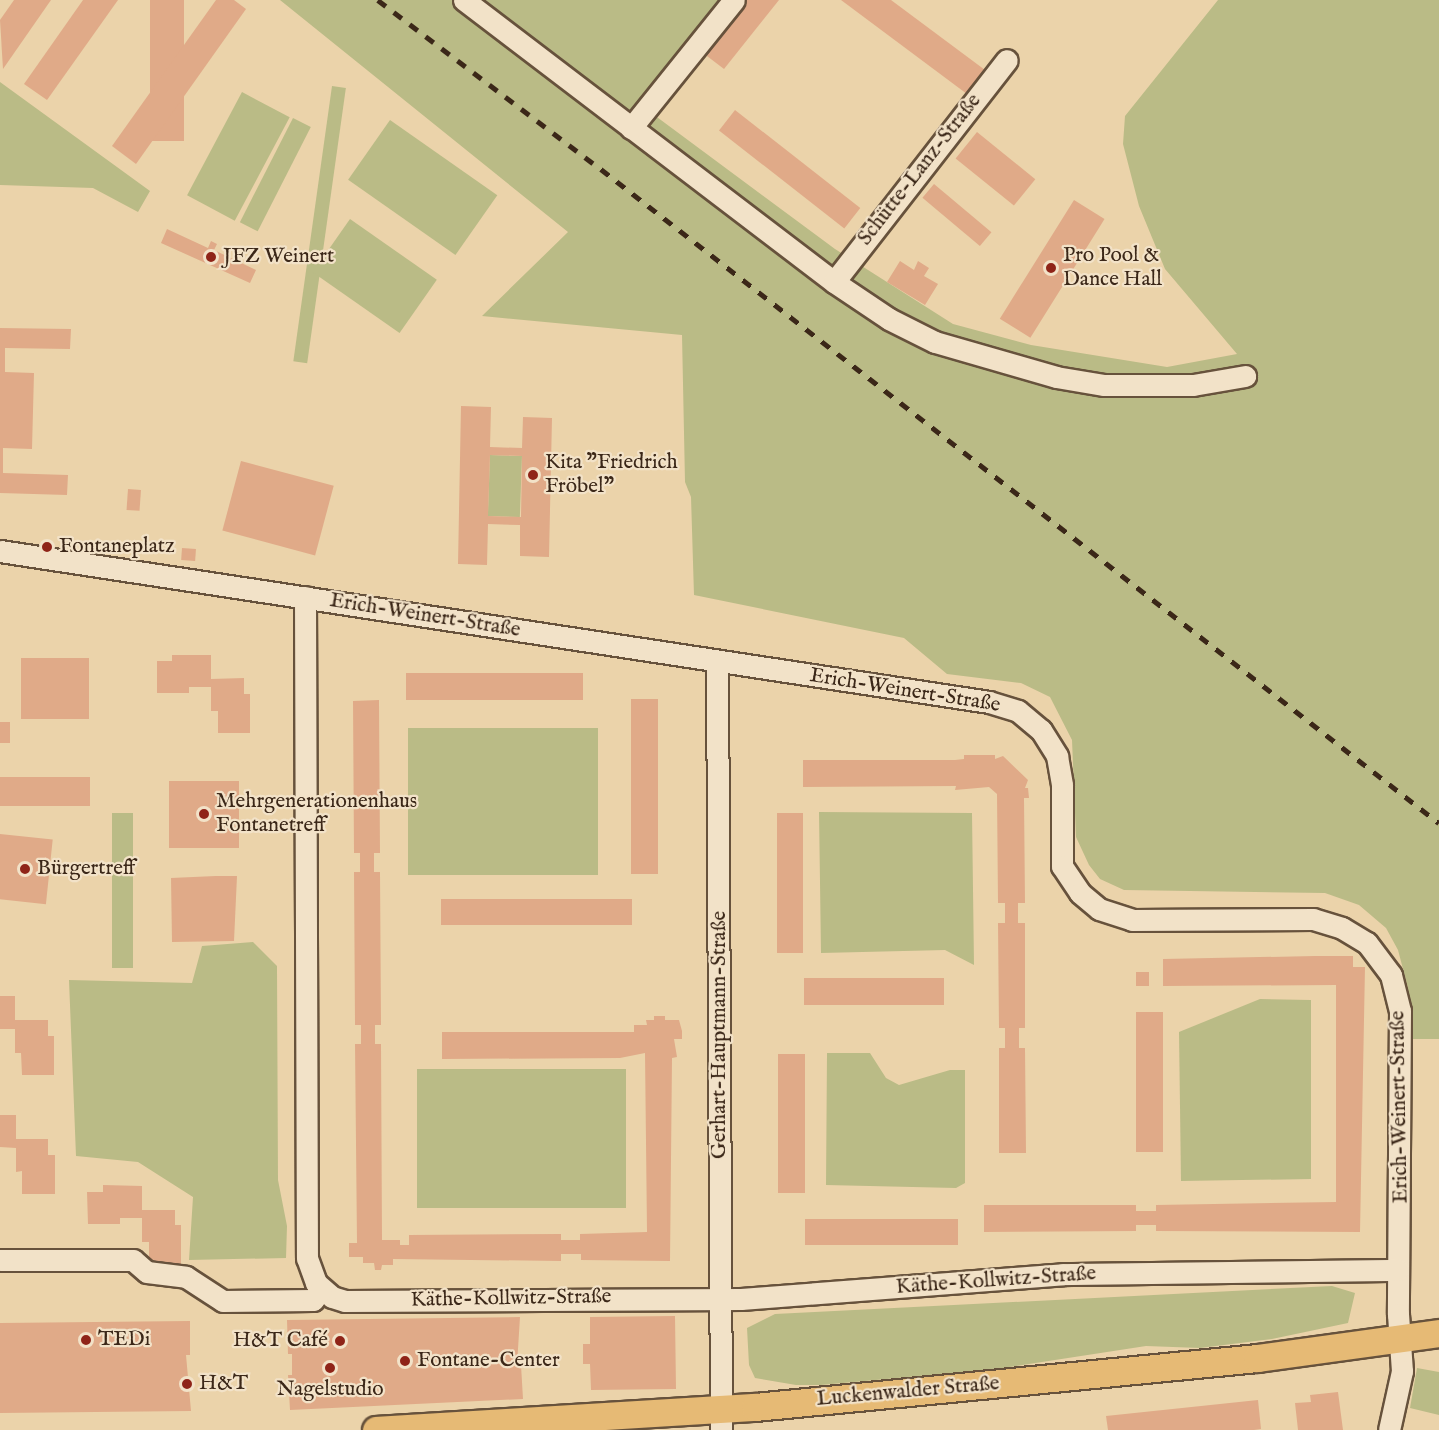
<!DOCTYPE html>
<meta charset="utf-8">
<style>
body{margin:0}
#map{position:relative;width:1439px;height:1430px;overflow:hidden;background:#ebd3aa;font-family:"IM FELL English",serif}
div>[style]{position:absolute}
.green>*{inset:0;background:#babb86;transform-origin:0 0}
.building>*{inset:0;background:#e0aa88;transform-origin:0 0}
.roads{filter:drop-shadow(2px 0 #67523c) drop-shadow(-2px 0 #67523c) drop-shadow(0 2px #67523c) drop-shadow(0 -2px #67523c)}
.minor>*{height:21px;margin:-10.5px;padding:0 10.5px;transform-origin:10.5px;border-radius:10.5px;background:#f2e2c8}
.major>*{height:27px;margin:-13.5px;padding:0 13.5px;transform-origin:13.5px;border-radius:13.5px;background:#e6ba75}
.rail>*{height:4.5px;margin-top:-2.25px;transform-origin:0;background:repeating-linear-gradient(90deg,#3b2718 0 10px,transparent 0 20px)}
.dots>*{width:16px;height:16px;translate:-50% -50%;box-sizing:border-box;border:3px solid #f2e2c8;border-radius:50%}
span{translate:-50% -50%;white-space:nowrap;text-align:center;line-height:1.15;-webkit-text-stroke:4.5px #f2e2c8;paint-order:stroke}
.street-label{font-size:21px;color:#3b2718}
.poi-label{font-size:21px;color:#3b2718}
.left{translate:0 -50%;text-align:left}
.right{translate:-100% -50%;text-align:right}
</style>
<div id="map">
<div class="green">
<div style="clip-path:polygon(280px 0,725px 0,638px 103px,835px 249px,953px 324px,1031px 345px,1167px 367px,1237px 354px,1165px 269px,1139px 206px,1123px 144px,1125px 116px,1218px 0,1439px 0,1439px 1039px,1411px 1039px,1408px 988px,1398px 950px,1386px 928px,1359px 905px,1325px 893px,1124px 890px,1100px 879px,1089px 865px,1076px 837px,1072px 740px,1050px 697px,1021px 683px,947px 674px,904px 638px,694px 595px,691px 497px,685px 482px,682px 335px,482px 316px,568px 232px)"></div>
<div style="clip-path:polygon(0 82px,150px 191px,138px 212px,93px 188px,0 185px)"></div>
<div style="left:332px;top:86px;width:14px;height:278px;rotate:8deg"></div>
<div style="left:242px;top:92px;width:54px;height:117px;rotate:28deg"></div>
<div style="left:293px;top:118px;width:20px;height:117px;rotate:27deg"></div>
<div style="left:390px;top:120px;width:131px;height:73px;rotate:35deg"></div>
<div style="left:350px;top:219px;width:106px;height:65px;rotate:35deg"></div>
<div style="left:490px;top:455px;width:32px;height:61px;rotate:2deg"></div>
<div style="left:598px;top:728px;width:147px;height:190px;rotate:90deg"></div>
<div style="clip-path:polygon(819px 812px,972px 813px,974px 965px,945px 950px,821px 953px)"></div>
<div style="left:112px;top:813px;width:21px;height:155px"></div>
<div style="clip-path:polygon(253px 942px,277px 966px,278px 1180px,287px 1226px,286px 1258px,189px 1260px,193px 1197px,138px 1162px,76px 1156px,69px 980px,192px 983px,202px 946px)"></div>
<div style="clip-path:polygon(1260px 999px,1311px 1000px,1311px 1179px,1181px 1181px,1179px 1032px)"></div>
<div style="clip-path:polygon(827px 1053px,870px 1053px,886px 1078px,899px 1085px,950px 1070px,965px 1070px,965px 1183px,956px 1188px,826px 1185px)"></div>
<div style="left:626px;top:1069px;width:139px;height:209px;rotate:90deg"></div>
<div style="clip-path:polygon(1332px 1286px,1355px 1293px,1348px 1323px,1272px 1339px,1200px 1348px,1146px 1346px,997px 1369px,821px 1385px,796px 1385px,755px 1378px,749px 1365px,747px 1328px,775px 1314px)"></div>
<div style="clip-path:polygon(1417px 1368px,1439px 1372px,1439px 1415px,1410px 1408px)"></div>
</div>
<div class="building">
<div style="clip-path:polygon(14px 0,51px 0,3px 69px,0 20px)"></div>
<div style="clip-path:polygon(83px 0,118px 0,47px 100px,24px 84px)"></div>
<div style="left:150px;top:0;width:34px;height:141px"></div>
<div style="clip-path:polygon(216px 0,234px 0,246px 9px,136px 164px,112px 146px)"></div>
<div style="clip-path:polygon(745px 0,779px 0,724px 69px,703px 53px)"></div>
<div style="clip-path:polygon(841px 0,891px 0,985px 70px,967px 94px)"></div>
<div style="left:735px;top:110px;width:159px;height:26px;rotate:38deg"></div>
<div style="left:977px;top:132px;width:75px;height:34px;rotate:39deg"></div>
<div style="left:934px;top:184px;width:75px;height:18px;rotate:40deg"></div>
<div style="left:1074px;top:200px;width:36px;height:140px;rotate:32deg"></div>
<div style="clip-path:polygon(167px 229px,208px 248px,211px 241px,217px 244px,214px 250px,256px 270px,250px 283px,161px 243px)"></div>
<div style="clip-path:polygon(900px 261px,914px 270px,918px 261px,929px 268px,924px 276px,938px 284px,925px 305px,887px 282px)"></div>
<div style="clip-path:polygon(0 328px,71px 329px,70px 349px,5px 348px,5px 372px,34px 373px,32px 449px,3px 448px,3px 473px,68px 475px,67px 495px,0 493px)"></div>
<div style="clip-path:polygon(evenodd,461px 406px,491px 407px,490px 447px,522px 448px,523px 417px,552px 418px,549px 557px,520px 556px,520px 525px,488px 524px,487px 565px,458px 564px,461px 406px,490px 455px,522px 456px,521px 517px,488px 516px,490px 455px)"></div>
<div style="left:241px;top:461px;width:96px;height:72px;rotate:15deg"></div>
<div style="left:128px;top:489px;width:13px;height:21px;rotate:4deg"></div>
<div style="left:182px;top:548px;width:14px;height:12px;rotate:4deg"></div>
<div style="clip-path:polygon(172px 655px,211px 655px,211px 679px,244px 678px,244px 694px,250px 694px,250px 733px,218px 733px,218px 711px,211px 711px,211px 687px,189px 687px,189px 693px,157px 693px,157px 661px,172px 661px)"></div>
<div style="left:21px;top:658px;width:68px;height:61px"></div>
<div style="left:406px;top:673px;width:177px;height:27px"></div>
<div style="left:631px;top:699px;width:27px;height:175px"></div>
<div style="clip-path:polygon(379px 700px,380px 853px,374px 853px,374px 872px,380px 872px,381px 1025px,375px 1025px,375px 1044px,381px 1044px,382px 1240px,400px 1240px,400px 1245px,409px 1245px,409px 1235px,561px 1234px,561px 1240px,580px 1240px,580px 1234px,647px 1232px,645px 1053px,620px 1058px,442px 1059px,442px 1032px,634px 1032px,634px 1025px,647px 1025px,646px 1020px,654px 1020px,654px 1016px,665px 1016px,665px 1020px,679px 1020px,682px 1031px,682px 1039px,674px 1039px,677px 1057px,672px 1058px,670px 1261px,581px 1260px,581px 1254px,561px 1254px,561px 1261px,393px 1259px,393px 1265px,382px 1265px,381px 1270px,375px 1270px,374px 1263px,363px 1263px,363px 1257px,349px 1257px,349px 1243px,357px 1243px,355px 1044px,361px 1044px,361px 1025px,355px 1025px,354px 872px,360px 872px,360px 853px,354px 853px,353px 701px)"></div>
<div style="left:0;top:722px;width:10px;height:21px"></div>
<div style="clip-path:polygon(964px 755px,995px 755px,995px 759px,1003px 756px,1028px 780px,1025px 788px,1028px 788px,1029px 798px,1024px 798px,1025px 903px,1018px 903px,1018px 923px,1025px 923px,1025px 1028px,1019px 1028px,1019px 1048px,1025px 1048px,1026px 1153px,999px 1153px,999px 1048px,1005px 1048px,1005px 1028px,999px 1028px,998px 923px,1005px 923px,1005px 903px,998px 903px,997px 794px,989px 787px,955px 790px,956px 786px,803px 787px,803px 760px,955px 760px,964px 759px)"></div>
<div style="left:0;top:777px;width:90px;height:29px"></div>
<div style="left:169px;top:781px;width:70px;height:67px"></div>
<div style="left:777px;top:813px;width:26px;height:140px"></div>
<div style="left:0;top:834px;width:53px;height:65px;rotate:6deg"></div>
<div style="clip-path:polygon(216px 876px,237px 876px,234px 941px,172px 942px,171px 878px)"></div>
<div style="left:632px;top:899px;width:26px;height:191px;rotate:90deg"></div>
<div style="clip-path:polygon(1315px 956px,1353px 956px,1353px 967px,1365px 967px,1360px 1232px,1156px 1231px,1156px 1225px,1136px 1225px,1136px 1231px,984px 1232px,984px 1205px,1136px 1205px,1136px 1211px,1156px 1211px,1156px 1205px,1336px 1202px,1336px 985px,1163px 986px,1163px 959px)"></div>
<div style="left:1136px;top:972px;width:13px;height:14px"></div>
<div style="left:944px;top:978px;width:27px;height:140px;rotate:90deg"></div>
<div style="clip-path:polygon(0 996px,15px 996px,15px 1020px,48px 1020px,48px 1036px,54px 1036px,54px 1075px,22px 1075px,21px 1053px,15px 1053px,15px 1029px,0 1029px)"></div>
<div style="left:1136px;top:1012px;width:27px;height:140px"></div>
<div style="left:778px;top:1054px;width:27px;height:139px"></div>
<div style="clip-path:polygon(0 1115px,16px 1115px,16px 1139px,48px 1139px,48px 1155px,55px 1155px,55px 1194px,22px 1194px,22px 1171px,16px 1172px,16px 1148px,0 1147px)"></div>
<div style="clip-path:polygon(103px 1185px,142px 1186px,142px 1210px,175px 1210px,175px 1225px,181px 1225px,181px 1264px,149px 1264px,149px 1242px,142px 1242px,142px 1218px,120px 1218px,120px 1224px,88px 1224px,87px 1192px,103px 1192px)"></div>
<div style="left:958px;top:1219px;width:26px;height:153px;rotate:90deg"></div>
<div style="clip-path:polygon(675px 1316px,676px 1389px,591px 1390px,590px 1364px,583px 1364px,583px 1344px,590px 1344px,590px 1317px)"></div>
<div style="clip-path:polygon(520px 1317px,517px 1365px,521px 1365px,523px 1399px,290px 1410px,288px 1375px,292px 1375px,292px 1354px,288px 1354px,287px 1320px)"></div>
<div style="clip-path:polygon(190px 1321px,190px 1355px,186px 1355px,191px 1411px,0 1413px,0 1323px)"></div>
<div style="clip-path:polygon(1338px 1392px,1343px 1430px,1298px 1430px,1295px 1403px,1311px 1402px,1310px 1395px)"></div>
<div style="clip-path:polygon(1258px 1400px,1261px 1429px,1254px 1430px,1108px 1430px,1106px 1416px)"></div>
</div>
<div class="roads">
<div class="minor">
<div style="left:464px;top:0;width:465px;rotate:37.3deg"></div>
<div style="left:834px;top:282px;width:66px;rotate:33.9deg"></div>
<div style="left:889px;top:319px;width:51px;rotate:26.6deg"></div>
<div style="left:935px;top:342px;width:126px;rotate:16.1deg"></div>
<div style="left:1056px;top:377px;width:49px;rotate:9.5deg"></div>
<div style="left:1104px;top:385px;width:89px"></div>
<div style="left:1193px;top:385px;width:53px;rotate:-9.8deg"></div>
<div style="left:631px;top:128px;width:164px;rotate:-51.2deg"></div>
<div style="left:834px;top:282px;width:281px;rotate:-52.1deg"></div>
<div style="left:0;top:551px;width:1000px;rotate:8.68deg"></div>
<div style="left:989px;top:702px;width:30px;rotate:17deg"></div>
<div style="left:1018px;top:711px;width:30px;rotate:40deg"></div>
<div style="left:1041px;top:730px;width:31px;rotate:58deg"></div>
<div style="left:1057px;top:756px;width:29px;rotate:80deg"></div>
<div style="left:1062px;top:785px;width:81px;rotate:90deg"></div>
<div style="left:1062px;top:866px;width:32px;rotate:56deg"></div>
<div style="left:1080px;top:893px;width:25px;rotate:40deg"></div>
<div style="left:1099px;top:909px;width:35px;rotate:18deg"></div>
<div style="left:1132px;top:920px;width:181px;rotate:-0.3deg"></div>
<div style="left:1313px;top:919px;width:30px;rotate:17deg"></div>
<div style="left:1342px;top:928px;width:29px;rotate:31deg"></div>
<div style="left:1367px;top:943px;width:40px;rotate:53deg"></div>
<div style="left:1391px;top:975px;width:37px;rotate:76deg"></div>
<div style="left:1400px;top:1011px;width:303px;rotate:90.4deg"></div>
<div style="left:1398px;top:1314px;width:57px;rotate:86deg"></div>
<div style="left:1402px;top:1371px;width:60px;rotate:102.4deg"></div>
<div style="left:305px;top:597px;width:661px;rotate:89.83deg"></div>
<div style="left:307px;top:1258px;width:27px;rotate:70deg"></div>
<div style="left:316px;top:1283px;width:21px;rotate:41deg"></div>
<div style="left:332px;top:1297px;width:14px;rotate:17deg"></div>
<div style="left:345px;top:1301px;width:396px;rotate:-0.3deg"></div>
<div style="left:741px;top:1299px;width:323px;rotate:-4.4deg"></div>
<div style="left:1063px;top:1274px;width:335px;rotate:-0.7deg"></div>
<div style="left:717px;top:661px;width:769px;rotate:89.7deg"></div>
<div style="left:0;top:1260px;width:133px"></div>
<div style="left:133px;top:1260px;width:18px;rotate:41deg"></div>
<div style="left:147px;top:1272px;width:39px;rotate:7deg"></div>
<div style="left:186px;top:1277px;width:44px;rotate:33deg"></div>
<div style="left:223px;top:1301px;width:90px;rotate:-0.6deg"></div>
<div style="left:313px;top:1300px;width:13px;rotate:-51deg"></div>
</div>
<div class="major">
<div style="left:376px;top:1430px;width:380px;rotate:-3.5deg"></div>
<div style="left:755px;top:1407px;width:504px;rotate:-5.57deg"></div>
<div style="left:1257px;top:1358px;width:184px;rotate:-7.8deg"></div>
</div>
</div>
<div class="rail">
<div style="left:378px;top:0;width:280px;rotate:37.2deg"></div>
<div style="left:601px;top:169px;width:1063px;rotate:37.97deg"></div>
</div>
<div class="dots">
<div style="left:211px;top:257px;background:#8f2418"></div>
<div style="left:1051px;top:268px;background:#8f2418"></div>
<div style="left:533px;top:475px;background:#8f2418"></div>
<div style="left:47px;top:547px;background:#8f2418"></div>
<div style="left:204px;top:814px;background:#8f2418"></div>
<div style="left:25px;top:869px;background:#8f2418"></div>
<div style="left:86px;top:1340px;background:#8f2418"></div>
<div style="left:340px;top:1341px;background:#8f2418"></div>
<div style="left:405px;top:1361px;background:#8f2418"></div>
<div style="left:330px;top:1368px;background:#8f2418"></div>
<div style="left:187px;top:1384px;background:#8f2418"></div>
</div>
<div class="street-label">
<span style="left:920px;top:170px;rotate:-52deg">Schütte-Lanz-Straße</span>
<span style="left:425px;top:616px;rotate:9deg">Erich-Weinert-Straße</span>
<span style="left:905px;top:691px;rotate:9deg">Erich-Weinert-Straße</span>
<span style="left:720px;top:1035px;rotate:-90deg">Gerhart-Hauptmann-Straße</span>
<span style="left:1400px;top:1107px;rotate:-91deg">Erich-Weinert-Straße</span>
<span style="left:996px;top:1281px;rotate:-4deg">Käthe-Kollwitz-Straße</span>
<span style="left:511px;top:1299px;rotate:-1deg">Käthe-Kollwitz-Straße</span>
<span style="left:908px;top:1392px;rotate:-5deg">Luckenwalder Straße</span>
</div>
<div class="poi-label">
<span class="left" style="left:1063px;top:268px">Pro Pool &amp;<br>Dance Hall</span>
<span class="left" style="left:223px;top:257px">JFZ Weinert</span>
<span class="left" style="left:545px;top:475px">Kita "Friedrich<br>Fröbel"</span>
<span class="left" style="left:59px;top:547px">Fontaneplatz</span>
<span class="left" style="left:216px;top:814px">Mehrgenerationenhaus<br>Fontanetreff</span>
<span class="left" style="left:37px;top:869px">Bürgertreff</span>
<span class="left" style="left:98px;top:1340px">TEDi</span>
<span class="right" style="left:328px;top:1341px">H&amp;T Café</span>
<span class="left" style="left:417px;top:1361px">Fontane-Center</span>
<span class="left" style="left:199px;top:1384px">H&amp;T</span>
<span style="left:330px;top:1390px">Nagelstudio</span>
</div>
</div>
